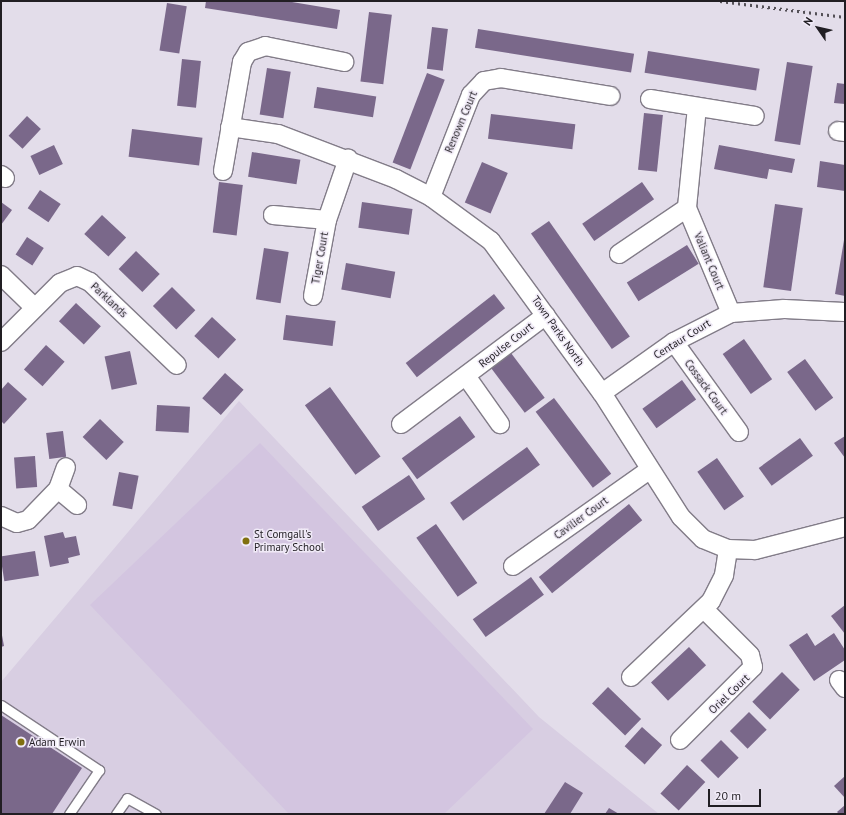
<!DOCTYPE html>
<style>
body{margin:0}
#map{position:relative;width:846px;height:815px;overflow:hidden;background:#e3ddea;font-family:"PT Sans",sans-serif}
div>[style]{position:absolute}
.built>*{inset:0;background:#d8cee2}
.green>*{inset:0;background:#d3c5e0}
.building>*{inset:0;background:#7a688a;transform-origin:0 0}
.roads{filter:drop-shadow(1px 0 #827c88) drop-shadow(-1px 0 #827c88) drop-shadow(0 1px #827c88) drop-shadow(0 -1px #827c88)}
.service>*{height:9px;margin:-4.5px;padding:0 4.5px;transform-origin:4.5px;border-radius:4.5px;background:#fff}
.minor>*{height:18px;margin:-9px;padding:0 9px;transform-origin:9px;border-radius:9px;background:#fff}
.rail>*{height:3px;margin-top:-1.5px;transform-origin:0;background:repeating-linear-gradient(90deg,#545057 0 2px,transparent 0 6px)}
.dots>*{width:11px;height:11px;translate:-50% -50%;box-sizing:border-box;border:2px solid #f0eaf7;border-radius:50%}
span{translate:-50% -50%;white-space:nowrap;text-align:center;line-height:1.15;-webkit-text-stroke:3px #f0eaf7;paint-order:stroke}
.street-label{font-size:11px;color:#211e23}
.poi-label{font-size:11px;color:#211e23}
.left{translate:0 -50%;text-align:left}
.frame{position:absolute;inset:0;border:2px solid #211e23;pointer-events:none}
.north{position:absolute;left:798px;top:8px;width:40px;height:40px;-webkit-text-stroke:3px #f0eaf7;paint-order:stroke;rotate:304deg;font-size:11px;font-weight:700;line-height:16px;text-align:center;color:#211e23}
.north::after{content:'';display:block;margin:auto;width:14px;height:18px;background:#211e23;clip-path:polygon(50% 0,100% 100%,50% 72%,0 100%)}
.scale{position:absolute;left:708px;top:789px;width:53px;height:18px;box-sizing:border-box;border:2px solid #211e23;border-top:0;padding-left:5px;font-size:12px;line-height:14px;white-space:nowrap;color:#211e23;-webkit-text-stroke:3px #f0eaf7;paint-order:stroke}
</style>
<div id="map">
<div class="built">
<div style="clip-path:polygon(239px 401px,539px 717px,659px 814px,1px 814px,1px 682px)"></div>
</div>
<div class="green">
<div style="clip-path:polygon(260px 443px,533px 729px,444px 814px,289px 814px,90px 605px)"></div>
</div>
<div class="building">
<div style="clip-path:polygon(206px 1px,286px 1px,340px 10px,337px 29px,205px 8px)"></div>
<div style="left:167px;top:3px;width:20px;height:48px;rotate:9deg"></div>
<div style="left:369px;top:12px;width:23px;height:70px;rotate:7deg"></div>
<div style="left:432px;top:27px;width:16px;height:42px;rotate:7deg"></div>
<div style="left:478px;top:29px;width:158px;height:19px;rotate:9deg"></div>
<div style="left:648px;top:51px;width:113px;height:22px;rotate:9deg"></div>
<div style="left:182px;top:59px;width:19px;height:47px;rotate:6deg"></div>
<div style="left:787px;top:62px;width:26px;height:80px;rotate:9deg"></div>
<div style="left:267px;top:68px;width:24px;height:47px;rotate:9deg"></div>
<div style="left:427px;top:73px;width:19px;height:96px;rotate:21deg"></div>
<div style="clip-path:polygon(837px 83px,845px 84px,845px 104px,834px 103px)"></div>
<div style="left:317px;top:87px;width:60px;height:21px;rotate:9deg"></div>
<div style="left:644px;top:113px;width:19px;height:57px;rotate:6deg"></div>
<div style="left:491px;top:114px;width:85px;height:25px;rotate:7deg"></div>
<div style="left:27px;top:116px;width:19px;height:27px;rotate:43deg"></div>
<div style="left:132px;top:129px;width:71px;height:28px;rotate:7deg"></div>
<div style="left:54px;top:145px;width:21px;height:26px;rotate:65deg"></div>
<div style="clip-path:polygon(719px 145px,795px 159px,792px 173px,769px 169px,767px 179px,714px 169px)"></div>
<div style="left:252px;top:152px;width:49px;height:25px;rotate:9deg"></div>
<div style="clip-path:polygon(820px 161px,845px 165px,845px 191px,817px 187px)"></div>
<div style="left:482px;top:162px;width:28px;height:44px;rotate:23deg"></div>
<div style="left:219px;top:182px;width:24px;height:51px;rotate:7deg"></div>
<div style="left:642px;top:182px;width:21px;height:73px;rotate:55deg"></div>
<div style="left:40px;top:190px;width:25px;height:22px;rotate:34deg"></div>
<div style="clip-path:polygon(1px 202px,12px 210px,1px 225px)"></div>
<div style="left:362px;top:202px;width:51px;height:26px;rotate:8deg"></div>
<div style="left:775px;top:204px;width:28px;height:84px;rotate:8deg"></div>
<div style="left:102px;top:215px;width:33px;height:26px;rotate:43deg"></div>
<div style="left:549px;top:221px;width:141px;height:22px;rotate:55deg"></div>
<div style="clip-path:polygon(845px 234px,845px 296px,835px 294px)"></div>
<div style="left:27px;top:237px;width:20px;height:21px;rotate:33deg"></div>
<div style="left:687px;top:245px;width:22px;height:71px;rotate:58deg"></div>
<div style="left:264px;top:248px;width:25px;height:52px;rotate:9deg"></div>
<div style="left:136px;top:251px;width:33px;height:25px;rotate:44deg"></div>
<div style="left:346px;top:263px;width:50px;height:27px;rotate:10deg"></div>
<div style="left:172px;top:287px;width:33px;height:27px;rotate:45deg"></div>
<div style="left:494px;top:294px;width:18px;height:112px;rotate:52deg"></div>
<div style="left:76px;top:303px;width:34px;height:25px;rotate:43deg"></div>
<div style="left:286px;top:315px;width:50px;height:25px;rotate:7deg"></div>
<div style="left:212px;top:317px;width:33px;height:26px;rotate:43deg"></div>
<div style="left:744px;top:339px;width:49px;height:26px;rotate:55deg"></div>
<div style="left:46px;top:345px;width:25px;height:33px;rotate:42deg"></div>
<div style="left:130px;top:351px;width:34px;height:26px;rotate:78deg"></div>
<div style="left:511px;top:353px;width:56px;height:25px;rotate:53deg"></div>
<div style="left:805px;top:359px;width:48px;height:22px;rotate:54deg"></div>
<div style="left:225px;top:373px;width:25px;height:34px;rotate:42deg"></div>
<div style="left:682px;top:380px;width:24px;height:49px;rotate:54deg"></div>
<div style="clip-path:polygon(8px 382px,27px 399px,4px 424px,1px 421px,1px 390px)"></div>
<div style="left:330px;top:387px;width:86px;height:31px;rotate:54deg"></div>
<div style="left:554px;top:398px;width:95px;height:23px;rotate:53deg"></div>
<div style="left:157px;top:405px;width:33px;height:26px;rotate:3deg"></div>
<div style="left:460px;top:416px;width:26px;height:72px;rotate:54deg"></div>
<div style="left:100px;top:419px;width:33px;height:25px;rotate:44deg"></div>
<div style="left:63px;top:431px;width:26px;height:17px;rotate:83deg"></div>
<div style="clip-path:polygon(845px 436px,845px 458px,834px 443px)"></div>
<div style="left:800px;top:438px;width:22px;height:51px;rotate:54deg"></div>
<div style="left:527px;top:447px;width:22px;height:95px;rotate:54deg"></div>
<div style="left:35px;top:456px;width:31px;height:21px;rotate:86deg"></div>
<div style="left:717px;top:458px;width:47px;height:24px;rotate:55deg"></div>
<div style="left:119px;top:472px;width:20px;height:34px;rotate:11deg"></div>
<div style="left:409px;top:475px;width:29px;height:57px;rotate:56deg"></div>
<div style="left:629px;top:504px;width:21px;height:116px;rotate:51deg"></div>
<div style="left:436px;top:524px;width:72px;height:24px;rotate:55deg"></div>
<div style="clip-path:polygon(63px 532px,65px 538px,76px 536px,80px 555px,68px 558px,69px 563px,50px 567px,44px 536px)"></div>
<div style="left:35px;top:551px;width:25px;height:35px;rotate:81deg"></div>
<div style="left:531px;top:577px;width:22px;height:72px;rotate:54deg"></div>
<div style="clip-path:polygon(845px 605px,845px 634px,831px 616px)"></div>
<div style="clip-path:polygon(1px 630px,4px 646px,1px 647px)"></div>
<div style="clip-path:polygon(807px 633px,815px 646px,834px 633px,845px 650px,845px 660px,814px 681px,789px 645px)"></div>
<div style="left:689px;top:647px;width:25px;height:52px;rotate:47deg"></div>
<div style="left:782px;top:672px;width:25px;height:42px;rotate:45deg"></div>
<div style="left:608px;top:687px;width:46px;height:23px;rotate:44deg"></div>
<div style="left:749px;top:712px;width:25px;height:27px;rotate:45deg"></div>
<div style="clip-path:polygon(1px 715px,82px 768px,52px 814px,1px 814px)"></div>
<div style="left:642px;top:727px;width:27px;height:26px;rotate:42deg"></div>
<div style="left:721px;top:740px;width:25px;height:29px;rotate:45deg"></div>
<div style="left:687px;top:765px;width:25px;height:39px;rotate:43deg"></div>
<div style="clip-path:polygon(845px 776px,845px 798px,834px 786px)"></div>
<div style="clip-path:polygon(565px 782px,583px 793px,570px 814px,544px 814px)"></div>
<div style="clip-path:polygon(845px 805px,845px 814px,839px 814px,837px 812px)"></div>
<div style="clip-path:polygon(609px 808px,619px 814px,605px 814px)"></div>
</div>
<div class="roads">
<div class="service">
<div style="left:1px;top:705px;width:118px;rotate:33.6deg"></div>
<div style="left:99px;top:770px;width:53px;rotate:124.3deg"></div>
<div style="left:116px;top:814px;width:19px;rotate:-55deg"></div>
<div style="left:127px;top:798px;width:33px;rotate:29deg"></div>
</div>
<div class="minor">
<div style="left:650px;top:99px;width:106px;rotate:9.2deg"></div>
<div style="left:697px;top:107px;width:101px;rotate:95.7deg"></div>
<div style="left:687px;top:208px;width:114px;rotate:67.3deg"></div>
<div style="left:230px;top:127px;width:49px;rotate:8.3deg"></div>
<div style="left:278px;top:134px;width:126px;rotate:20.9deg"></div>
<div style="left:396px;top:179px;width:39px;rotate:27deg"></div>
<div style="left:431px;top:197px;width:74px;rotate:36.3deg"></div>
<div style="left:491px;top:241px;width:188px;rotate:53.9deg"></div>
<div style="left:602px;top:393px;width:147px;rotate:57.5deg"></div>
<div style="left:681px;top:517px;width:31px;rotate:45deg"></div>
<div style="left:703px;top:539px;width:27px;rotate:22deg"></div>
<div style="left:728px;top:549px;width:27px;rotate:2deg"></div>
<div style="left:755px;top:550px;width:93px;rotate:-14.3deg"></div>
<div style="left:838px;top:131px;width:7px;rotate:8deg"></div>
<div style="left:223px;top:171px;width:111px;rotate:-80.1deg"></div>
<div style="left:242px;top:62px;width:12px;rotate:-59deg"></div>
<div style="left:248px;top:52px;width:18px;rotate:-19deg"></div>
<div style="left:265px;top:46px;width:81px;rotate:11.4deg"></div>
<div style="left:1px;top:175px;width:5px;rotate:37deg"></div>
<div style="left:431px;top:197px;width:110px;rotate:-68.6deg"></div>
<div style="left:471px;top:95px;width:19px;rotate:-47deg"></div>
<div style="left:484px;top:81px;width:17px;rotate:-10deg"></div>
<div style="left:501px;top:78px;width:111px;rotate:9.3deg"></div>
<div style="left:273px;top:215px;width:54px;rotate:5.3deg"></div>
<div style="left:619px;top:254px;width:82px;rotate:-34.1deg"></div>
<div style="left:1px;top:275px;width:47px;rotate:44.1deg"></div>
<div style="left:313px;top:296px;width:77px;rotate:-79.6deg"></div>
<div style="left:327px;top:220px;width:65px;rotate:-71deg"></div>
<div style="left:1px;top:342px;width:83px;rotate:-45deg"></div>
<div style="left:60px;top:283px;width:18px;rotate:-22deg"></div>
<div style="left:77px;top:276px;width:14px;rotate:25deg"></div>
<div style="left:90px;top:282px;width:120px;rotate:43.7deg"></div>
<div style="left:674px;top:342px;width:111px;rotate:54.2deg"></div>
<div style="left:466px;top:376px;width:59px;rotate:54.7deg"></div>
<div style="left:602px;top:393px;width:88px;rotate:-35.3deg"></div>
<div style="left:674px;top:342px;width:64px;rotate:-27deg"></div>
<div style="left:731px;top:313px;width:53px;rotate:-4.3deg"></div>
<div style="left:784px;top:309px;width:61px;rotate:2.8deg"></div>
<div style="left:401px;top:424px;width:181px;rotate:-36.9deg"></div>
<div style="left:58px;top:489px;width:25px;rotate:40deg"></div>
<div style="left:1px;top:516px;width:17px;rotate:24deg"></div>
<div style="left:17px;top:523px;width:11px;rotate:-15deg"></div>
<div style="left:28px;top:520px;width:43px;rotate:-45.9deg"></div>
<div style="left:58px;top:489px;width:23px;rotate:-70deg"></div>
<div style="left:513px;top:566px;width:166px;rotate:-35.2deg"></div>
<div style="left:631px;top:677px;width:110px;rotate:-43.5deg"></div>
<div style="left:711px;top:601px;width:29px;rotate:-63deg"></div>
<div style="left:724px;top:575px;width:26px;rotate:-81deg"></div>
<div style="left:839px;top:680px;width:10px;rotate:53deg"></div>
<div style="left:680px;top:740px;width:103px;rotate:-45deg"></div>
<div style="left:753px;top:667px;width:12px;rotate:-104deg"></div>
<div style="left:750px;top:655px;width:65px;rotate:-135deg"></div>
</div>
</div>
<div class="rail">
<div style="left:720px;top:1px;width:126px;rotate:7.3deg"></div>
</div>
<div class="dots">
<div style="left:246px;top:541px;background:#80700f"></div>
<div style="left:21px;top:742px;background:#80700f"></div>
</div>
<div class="street-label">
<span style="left:461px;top:122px;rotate:-67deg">Renown Court</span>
<span style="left:320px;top:258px;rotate:-80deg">Tiger Court</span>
<span style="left:709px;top:261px;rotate:67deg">Valiant Court</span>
<span style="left:109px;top:300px;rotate:43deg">Parklands</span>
<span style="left:558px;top:331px;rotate:55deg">Town Parks North</span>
<span style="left:682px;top:339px;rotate:-32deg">Centaur Court</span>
<span style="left:506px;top:345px;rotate:-38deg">Repulse Court</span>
<span style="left:706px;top:387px;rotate:54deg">Cossack Court</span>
<span style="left:581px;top:518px;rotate:-36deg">Cavilier Court</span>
<span style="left:729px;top:694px;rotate:-44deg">Oriel Court</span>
</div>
<div class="poi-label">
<span class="left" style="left:254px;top:541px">St Comgall's<br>Primary School</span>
<span class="left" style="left:29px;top:742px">Adam Erwin</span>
</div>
<div class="frame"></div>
<div class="north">N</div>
<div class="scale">20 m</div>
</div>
